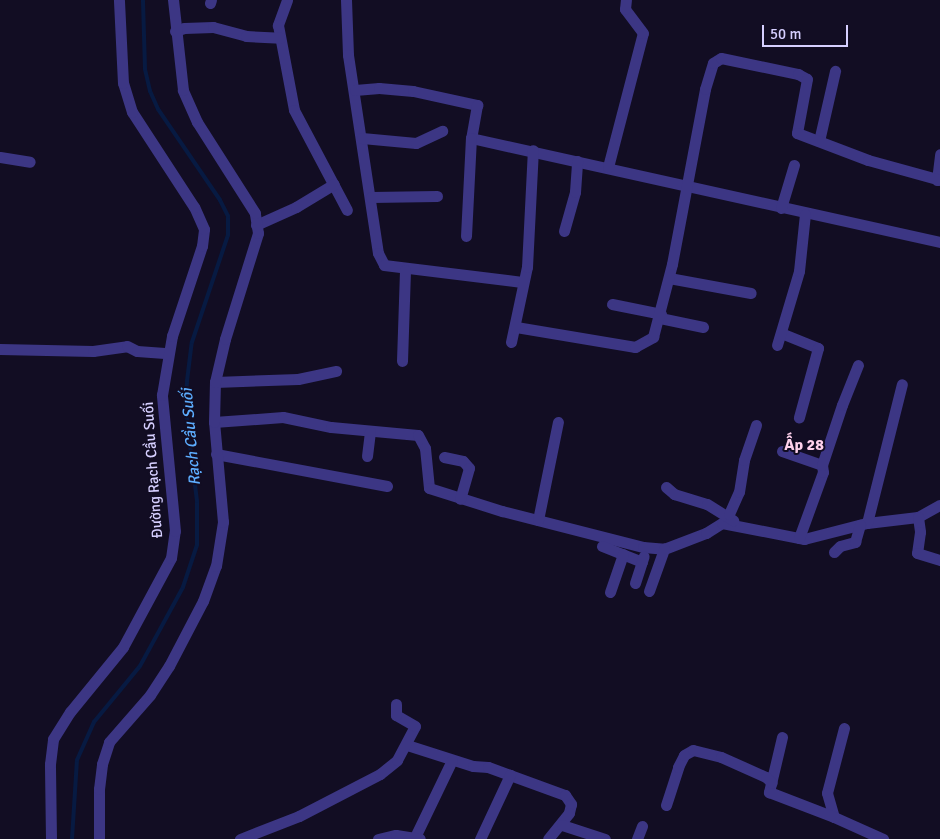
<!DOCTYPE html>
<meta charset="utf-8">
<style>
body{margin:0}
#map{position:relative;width:940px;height:839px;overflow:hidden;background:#120d23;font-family:Signika,sans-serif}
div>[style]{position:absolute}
.stream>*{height:4px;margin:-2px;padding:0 2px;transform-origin:2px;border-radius:2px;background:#071a42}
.minor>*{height:11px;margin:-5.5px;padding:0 5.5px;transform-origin:5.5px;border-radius:5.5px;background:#3c3684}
span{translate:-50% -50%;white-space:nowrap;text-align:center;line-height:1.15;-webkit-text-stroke:4px #120d23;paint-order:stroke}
.street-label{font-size:15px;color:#d6cfff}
.water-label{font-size:16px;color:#5dadff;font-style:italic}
.neighbourhood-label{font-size:16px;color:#ffd1ec;font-weight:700}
.scale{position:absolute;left:762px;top:25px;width:86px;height:22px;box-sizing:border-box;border:2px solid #d6cfff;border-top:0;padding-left:6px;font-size:15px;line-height:18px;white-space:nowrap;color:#d6cfff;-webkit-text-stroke:4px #120d23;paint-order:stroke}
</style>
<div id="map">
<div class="stream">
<div style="left:72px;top:839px;width:79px;rotate:-86.4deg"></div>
<div style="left:77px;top:760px;width:42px;rotate:-65.9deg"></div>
<div style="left:94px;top:722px;width:72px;rotate:-50.6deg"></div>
<div style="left:140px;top:666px;width:90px;rotate:-61.4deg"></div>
<div style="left:183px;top:587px;width:44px;rotate:-71.6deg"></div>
<div style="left:197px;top:545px;width:44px;rotate:-90deg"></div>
<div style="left:197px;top:501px;width:97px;rotate:-97.1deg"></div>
<div style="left:185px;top:405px;width:24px;rotate:-85deg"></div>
<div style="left:187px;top:381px;width:39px;rotate:-83deg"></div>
<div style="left:192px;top:342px;width:113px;rotate:-71.4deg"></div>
<div style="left:228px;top:235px;width:19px;rotate:-90deg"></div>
<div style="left:228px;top:216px;width:18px;rotate:-117deg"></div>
<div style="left:220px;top:200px;width:110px;rotate:-124.3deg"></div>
<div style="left:158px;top:109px;width:20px;rotate:-114deg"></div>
<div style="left:150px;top:91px;width:23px;rotate:-103deg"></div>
<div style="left:145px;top:69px;width:69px;rotate:-91.7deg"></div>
</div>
<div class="minor">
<div style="left:287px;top:0;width:27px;rotate:110deg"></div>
<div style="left:278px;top:25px;width:86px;rotate:79.3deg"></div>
<div style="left:294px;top:110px;width:113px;rotate:62.1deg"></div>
<div style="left:346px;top:0;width:55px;rotate:87.9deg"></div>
<div style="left:348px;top:55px;width:200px;rotate:81.4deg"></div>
<div style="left:378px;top:253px;width:13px;rotate:63deg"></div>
<div style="left:384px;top:265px;width:139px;rotate:7deg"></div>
<div style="left:210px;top:3px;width:3px;rotate:-72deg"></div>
<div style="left:175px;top:31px;width:9px;rotate:-18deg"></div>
<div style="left:184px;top:28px;width:29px;rotate:-2deg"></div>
<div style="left:213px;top:27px;width:34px;rotate:15deg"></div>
<div style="left:246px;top:36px;width:34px;rotate:3deg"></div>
<div style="left:355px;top:90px;width:24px;rotate:-5deg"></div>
<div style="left:379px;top:88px;width:34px;rotate:5deg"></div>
<div style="left:413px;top:91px;width:66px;rotate:12.3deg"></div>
<div style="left:477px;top:105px;width:34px;rotate:100deg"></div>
<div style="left:471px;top:138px;width:480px;rotate:12.5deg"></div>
<div style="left:362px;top:138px;width:54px;rotate:5.3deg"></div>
<div style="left:416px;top:143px;width:29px;rotate:-25deg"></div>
<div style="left:819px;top:141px;width:72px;rotate:-77.1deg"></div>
<div style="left:0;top:157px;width:30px;rotate:9deg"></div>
<div style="left:608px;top:167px;width:138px;rotate:-75.4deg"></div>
<div style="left:643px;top:33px;width:30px;rotate:-127deg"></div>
<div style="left:625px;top:9px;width:9px;rotate:-84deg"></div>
<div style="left:937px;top:180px;width:26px;rotate:-83deg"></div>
<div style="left:371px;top:197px;width:66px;rotate:-0.9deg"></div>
<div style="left:781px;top:208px;width:45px;rotate:-73.2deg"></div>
<div style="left:256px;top:225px;width:44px;rotate:-24.2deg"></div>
<div style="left:296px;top:207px;width:44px;rotate:-31.2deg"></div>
<div style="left:564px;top:231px;width:41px;rotate:-74.2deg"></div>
<div style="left:575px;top:192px;width:31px;rotate:-86deg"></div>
<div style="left:466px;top:236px;width:98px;rotate:-87.1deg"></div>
<div style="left:669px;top:278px;width:83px;rotate:10.4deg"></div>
<div style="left:612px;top:304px;width:50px;rotate:11.5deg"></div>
<div style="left:660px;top:318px;width:44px;rotate:11.8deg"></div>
<div style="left:516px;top:327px;width:121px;rotate:9.5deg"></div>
<div style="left:635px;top:347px;width:21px;rotate:-29deg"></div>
<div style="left:653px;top:337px;width:75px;rotate:-75.4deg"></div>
<div style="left:672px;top:264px;width:178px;rotate:-79.3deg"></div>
<div style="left:705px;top:89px;width:27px;rotate:-73deg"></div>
<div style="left:713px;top:63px;width:9px;rotate:-32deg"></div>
<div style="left:721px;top:58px;width:79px;rotate:11.7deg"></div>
<div style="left:798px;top:74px;width:10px;rotate:29deg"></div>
<div style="left:807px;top:79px;width:55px;rotate:100.5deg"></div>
<div style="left:797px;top:133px;width:76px;rotate:20.8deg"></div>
<div style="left:868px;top:160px;width:75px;rotate:15.5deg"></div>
<div style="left:781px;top:333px;width:40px;rotate:22deg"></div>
<div style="left:818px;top:348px;width:72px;rotate:105.4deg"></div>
<div style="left:511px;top:342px;width:77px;rotate:-78deg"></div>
<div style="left:527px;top:267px;width:117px;rotate:-87.1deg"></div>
<div style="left:777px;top:345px;width:77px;rotate:-73.4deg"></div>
<div style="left:799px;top:271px;width:57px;rotate:-84deg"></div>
<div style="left:0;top:349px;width:93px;rotate:1.2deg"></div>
<div style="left:93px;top:351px;width:34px;rotate:-8deg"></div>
<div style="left:127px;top:346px;width:11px;rotate:27deg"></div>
<div style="left:137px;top:351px;width:31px;rotate:4deg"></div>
<div style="left:402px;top:361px;width:91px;rotate:-88.1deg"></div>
<div style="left:215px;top:382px;width:83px;rotate:-2.1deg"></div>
<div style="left:298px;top:379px;width:39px;rotate:-12deg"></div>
<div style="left:214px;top:422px;width:69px;rotate:-4.1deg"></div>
<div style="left:283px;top:417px;width:49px;rotate:11.8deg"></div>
<div style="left:331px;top:427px;width:87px;rotate:5.3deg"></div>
<div style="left:418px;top:435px;width:15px;rotate:62deg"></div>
<div style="left:425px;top:448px;width:40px;rotate:84.3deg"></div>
<div style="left:429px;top:488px;width:77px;rotate:17.5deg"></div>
<div style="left:502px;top:511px;width:146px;rotate:14.3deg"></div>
<div style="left:643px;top:547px;width:21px;rotate:5deg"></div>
<div style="left:664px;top:549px;width:45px;rotate:-20.9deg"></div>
<div style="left:706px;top:533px;width:19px;rotate:-32deg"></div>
<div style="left:722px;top:523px;width:84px;rotate:11deg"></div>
<div style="left:804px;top:539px;width:65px;rotate:-14.3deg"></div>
<div style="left:867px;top:523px;width:51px;rotate:-6.7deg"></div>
<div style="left:918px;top:517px;width:25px;rotate:-29deg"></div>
<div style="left:782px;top:451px;width:42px;rotate:19.3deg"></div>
<div style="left:216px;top:454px;width:174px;rotate:10.6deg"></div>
<div style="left:367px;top:456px;width:24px;rotate:-83deg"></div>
<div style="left:444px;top:457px;width:19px;rotate:12deg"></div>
<div style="left:463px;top:461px;width:9px;rotate:49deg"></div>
<div style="left:469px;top:468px;width:32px;rotate:106deg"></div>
<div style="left:666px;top:487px;width:11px;rotate:41deg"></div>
<div style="left:674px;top:494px;width:34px;rotate:17deg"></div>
<div style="left:707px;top:504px;width:31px;rotate:32deg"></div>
<div style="left:729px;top:514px;width:24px;rotate:-66deg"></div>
<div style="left:739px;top:492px;width:32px;rotate:-81deg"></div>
<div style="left:744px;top:460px;width:37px;rotate:-71deg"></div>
<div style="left:918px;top:517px;width:15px;rotate:82deg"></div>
<div style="left:920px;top:532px;width:21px;rotate:98deg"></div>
<div style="left:917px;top:553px;width:24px;rotate:17deg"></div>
<div style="left:538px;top:520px;width:100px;rotate:-78.5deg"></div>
<div style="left:867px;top:523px;width:143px;rotate:-75.9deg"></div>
<div style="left:799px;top:538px;width:70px;rotate:-70deg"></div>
<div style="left:823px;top:472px;width:7px;rotate:-98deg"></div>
<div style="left:822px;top:465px;width:63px;rotate:-71.6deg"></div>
<div style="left:842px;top:405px;width:43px;rotate:-68.2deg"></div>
<div style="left:602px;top:546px;width:43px;rotate:21.8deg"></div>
<div style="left:834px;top:552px;width:8px;rotate:-45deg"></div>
<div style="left:840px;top:546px;width:16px;rotate:-15deg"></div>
<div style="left:855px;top:542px;width:18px;rotate:-74deg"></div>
<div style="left:635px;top:583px;width:28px;rotate:-72deg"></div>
<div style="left:649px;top:591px;width:45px;rotate:-70.3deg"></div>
<div style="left:610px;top:592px;width:40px;rotate:-71.1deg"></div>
<div style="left:844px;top:728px;width:67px;rotate:104.7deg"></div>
<div style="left:827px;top:793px;width:25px;rotate:74deg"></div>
<div style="left:834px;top:817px;width:54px;rotate:24.2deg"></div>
<div style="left:782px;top:737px;width:57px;rotate:103.3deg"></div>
<div style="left:769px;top:792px;width:70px;rotate:21deg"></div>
<div style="left:407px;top:745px;width:69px;rotate:17.7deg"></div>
<div style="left:473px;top:766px;width:15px;rotate:4deg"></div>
<div style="left:488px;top:767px;width:82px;rotate:20deg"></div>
<div style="left:565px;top:795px;width:11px;rotate:56deg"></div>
<div style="left:571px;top:804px;width:9px;rotate:103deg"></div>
<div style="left:569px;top:813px;width:33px;rotate:129deg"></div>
<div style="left:666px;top:805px;width:40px;rotate:-72deg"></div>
<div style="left:678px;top:767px;width:13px;rotate:-63deg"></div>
<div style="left:684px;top:755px;width:10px;rotate:-29deg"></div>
<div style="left:693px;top:750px;width:29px;rotate:14deg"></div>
<div style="left:721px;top:757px;width:49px;rotate:24deg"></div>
<div style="left:766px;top:777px;width:8px;rotate:45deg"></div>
<div style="left:562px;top:825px;width:45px;rotate:18deg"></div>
<div style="left:415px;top:837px;width:85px;rotate:-64.3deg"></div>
<div style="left:51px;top:839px;width:75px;rotate:-90.8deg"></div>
<div style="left:50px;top:764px;width:25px;rotate:-83deg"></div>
<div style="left:53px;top:739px;width:32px;rotate:-58deg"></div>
<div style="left:70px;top:712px;width:84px;rotate:-50.8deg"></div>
<div style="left:123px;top:647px;width:101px;rotate:-61.7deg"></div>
<div style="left:171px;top:558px;width:27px;rotate:-82deg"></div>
<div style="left:175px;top:531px;width:137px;rotate:-95.5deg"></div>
<div style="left:162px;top:395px;width:60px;rotate:-80.4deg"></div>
<div style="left:172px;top:336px;width:95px;rotate:-71.6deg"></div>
<div style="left:202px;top:246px;width:17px;rotate:-83deg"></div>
<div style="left:204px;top:229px;width:24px;rotate:-114deg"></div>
<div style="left:194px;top:207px;width:113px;rotate:-123.1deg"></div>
<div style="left:132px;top:112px;width:30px;rotate:-107deg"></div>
<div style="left:123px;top:83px;width:83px;rotate:-92.8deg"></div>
<div style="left:99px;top:839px;width:50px;rotate:-90deg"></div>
<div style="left:99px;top:789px;width:25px;rotate:-83deg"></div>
<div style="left:102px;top:764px;width:23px;rotate:-72deg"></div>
<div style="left:109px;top:742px;width:62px;rotate:-48.9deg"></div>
<div style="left:150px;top:695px;width:35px;rotate:-57deg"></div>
<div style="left:169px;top:666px;width:73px;rotate:-62.4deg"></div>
<div style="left:203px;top:601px;width:37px;rotate:-70deg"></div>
<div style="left:216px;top:566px;width:45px;rotate:-81deg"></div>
<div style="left:223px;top:522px;width:100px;rotate:-95.1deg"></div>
<div style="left:214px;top:422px;width:40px;rotate:-88.6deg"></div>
<div style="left:215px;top:382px;width:44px;rotate:-76.9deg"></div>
<div style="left:225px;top:339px;width:111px;rotate:-72.7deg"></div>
<div style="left:258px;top:233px;width:20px;rotate:-99deg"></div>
<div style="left:255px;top:213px;width:108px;rotate:-122.5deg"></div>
<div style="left:197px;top:122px;width:35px;rotate:-114deg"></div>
<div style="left:183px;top:90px;width:91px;rotate:-96.3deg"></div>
<div style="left:240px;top:839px;width:63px;rotate:-21.3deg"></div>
<div style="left:299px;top:816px;width:91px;rotate:-27.4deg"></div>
<div style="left:380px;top:774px;width:22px;rotate:-39deg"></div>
<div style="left:397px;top:760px;width:38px;rotate:-62deg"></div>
<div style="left:415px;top:726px;width:22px;rotate:-150deg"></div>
<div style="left:396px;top:715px;width:11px;rotate:-90deg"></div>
<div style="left:378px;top:839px;width:18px;rotate:-13deg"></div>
<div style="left:396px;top:835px;width:24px;rotate:9deg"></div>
<div style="left:480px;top:839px;width:71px;rotate:-64.9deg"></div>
<div style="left:637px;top:839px;width:14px;rotate:-69deg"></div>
</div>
<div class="street-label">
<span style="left:153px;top:470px;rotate:-94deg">Đường Rạch Cầu Suối</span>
</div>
<div class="water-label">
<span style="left:191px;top:437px;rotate:-95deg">Rạch Cầu Suối</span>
</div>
<div class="neighbourhood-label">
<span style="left:804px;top:445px">Ấp 28</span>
</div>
<div class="scale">50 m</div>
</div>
